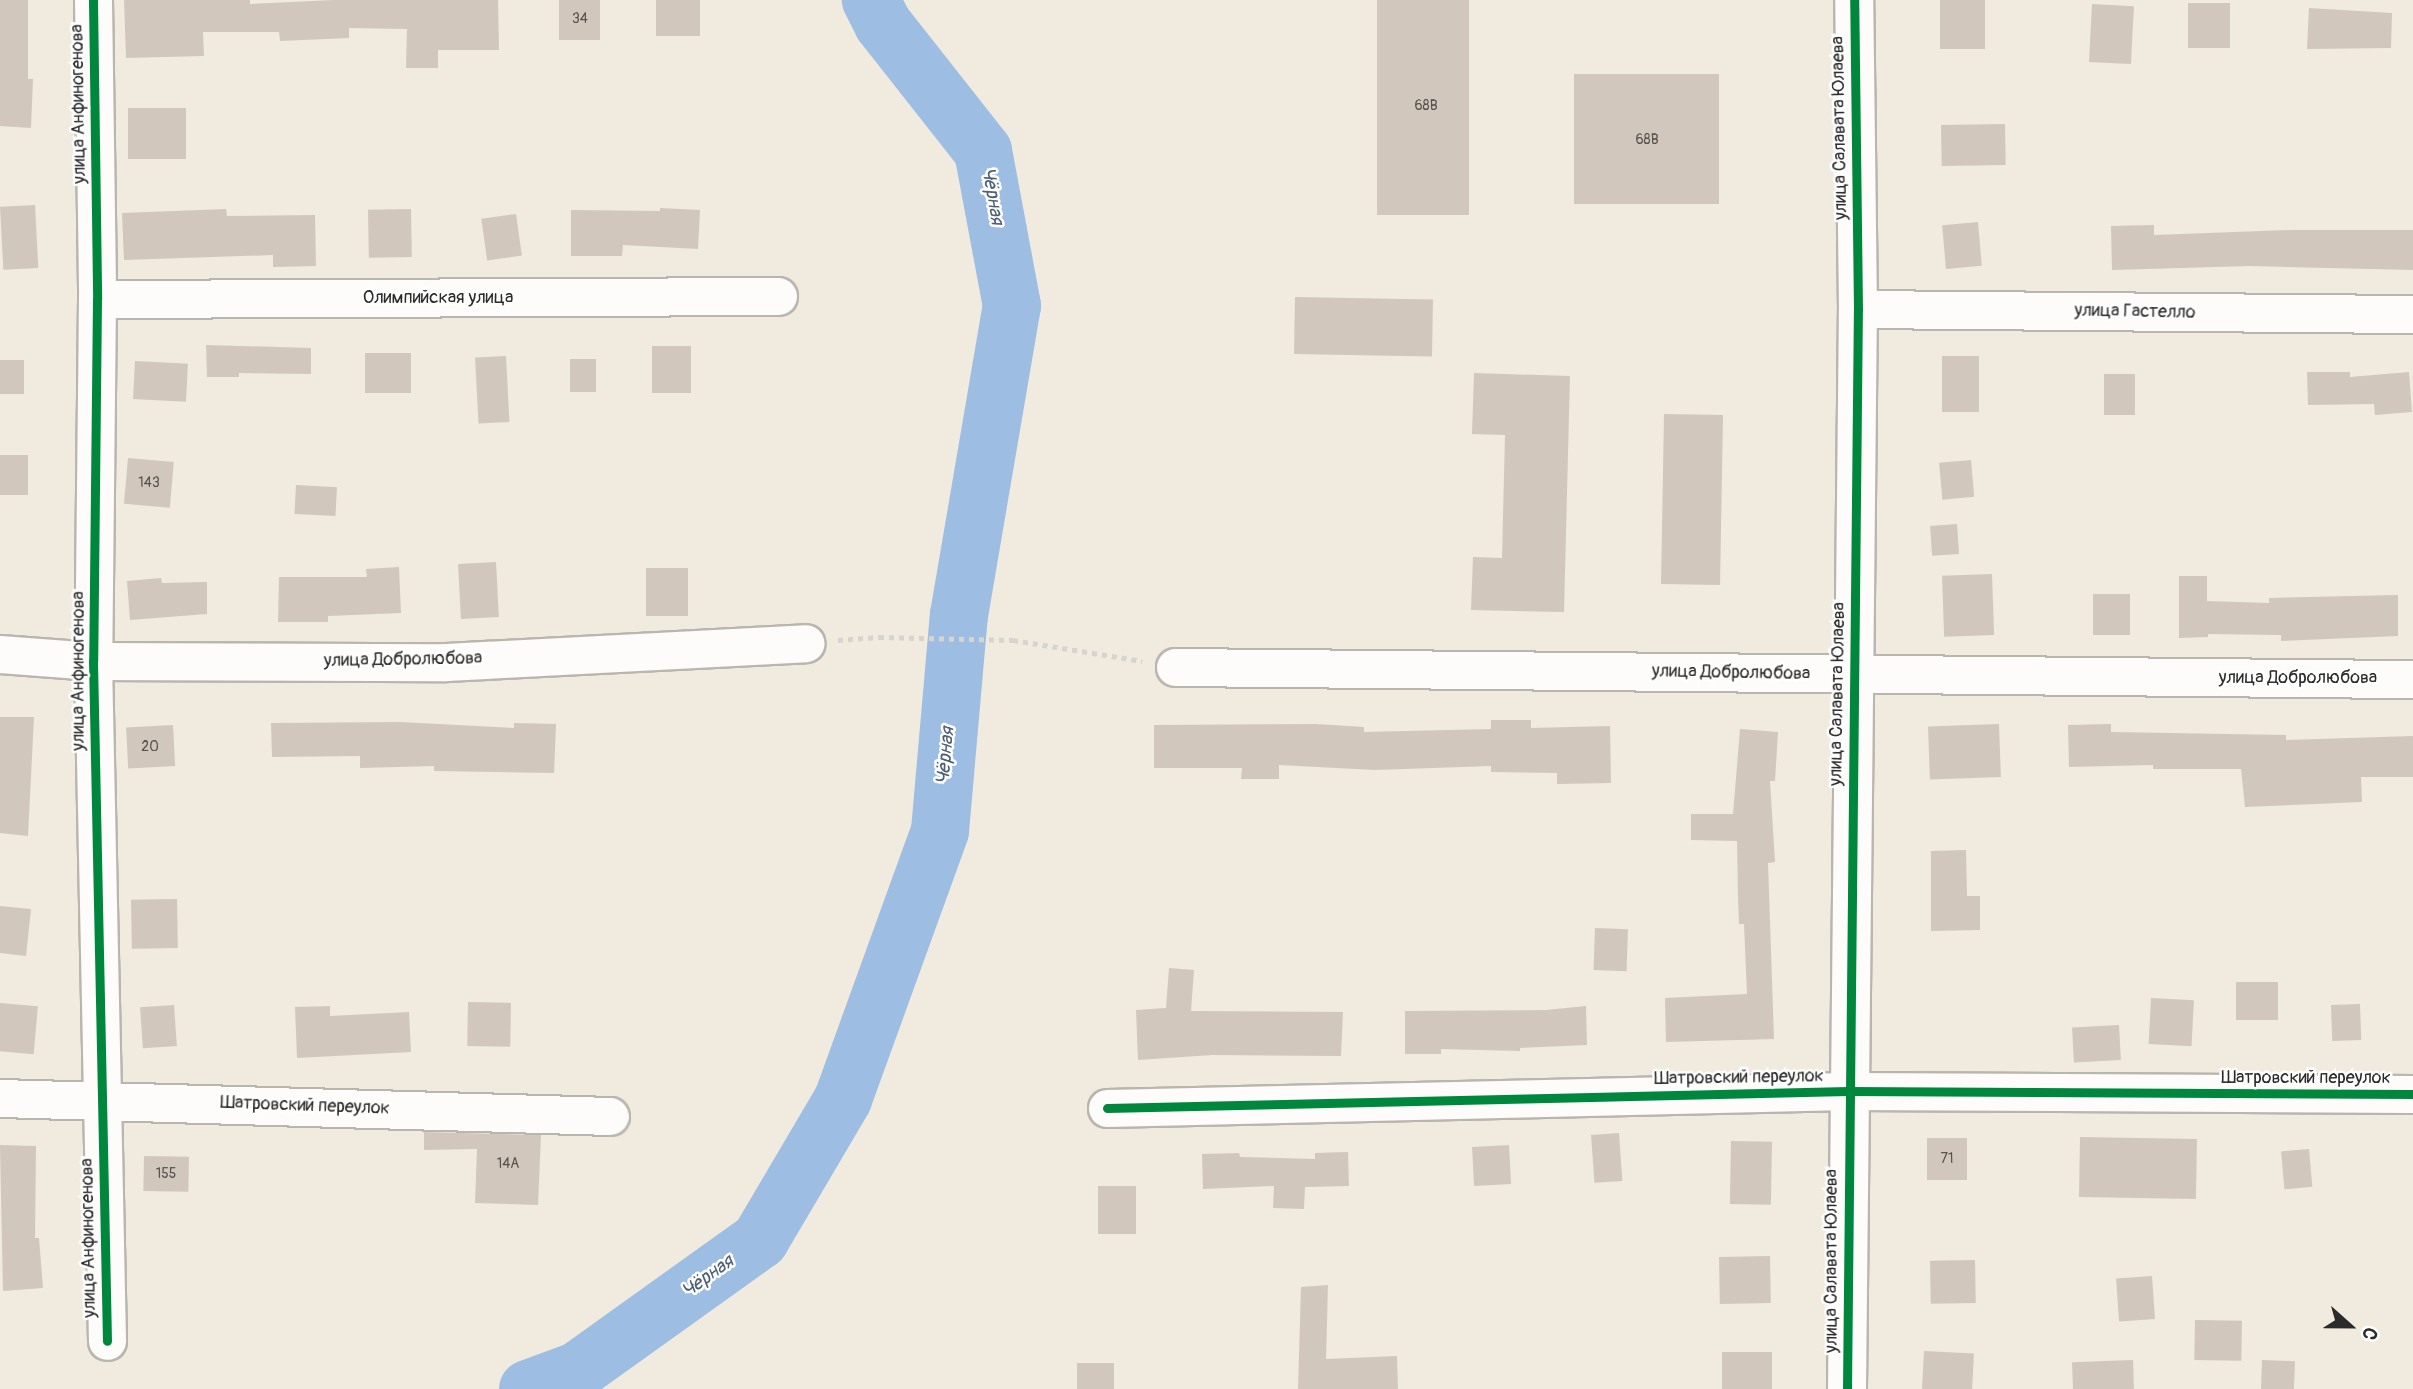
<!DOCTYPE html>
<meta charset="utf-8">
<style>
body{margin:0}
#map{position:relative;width:2413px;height:1389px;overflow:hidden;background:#f0eadf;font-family:Pangolin,sans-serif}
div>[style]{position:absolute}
.river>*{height:58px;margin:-29px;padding:0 29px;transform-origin:29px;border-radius:29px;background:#9dbde2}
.building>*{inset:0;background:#d2c7bc;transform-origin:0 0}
.path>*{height:4.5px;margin-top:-2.25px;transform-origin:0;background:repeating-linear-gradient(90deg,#d6d4d1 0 5px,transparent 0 10px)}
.roads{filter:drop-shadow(2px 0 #b9b5af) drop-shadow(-2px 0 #b9b5af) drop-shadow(0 2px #b9b5af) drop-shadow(0 -2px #b9b5af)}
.street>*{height:37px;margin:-18.5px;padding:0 18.5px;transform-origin:18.5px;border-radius:18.5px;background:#fdfcfa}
.secondary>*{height:38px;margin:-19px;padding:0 19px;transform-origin:19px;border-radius:19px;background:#fdfcfa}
.cycleway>*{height:9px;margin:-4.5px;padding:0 4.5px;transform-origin:4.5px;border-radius:4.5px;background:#00873e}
span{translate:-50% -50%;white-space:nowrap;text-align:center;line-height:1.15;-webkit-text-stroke:5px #fff;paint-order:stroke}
.number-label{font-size:14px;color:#55524f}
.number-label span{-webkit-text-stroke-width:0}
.street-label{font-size:18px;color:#2b2b2b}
.water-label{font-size:19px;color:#4b5e75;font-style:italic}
.north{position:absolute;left:2315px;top:1291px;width:70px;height:70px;-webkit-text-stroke:5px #fff;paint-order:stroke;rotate:111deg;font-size:19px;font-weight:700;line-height:28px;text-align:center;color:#2b2b2b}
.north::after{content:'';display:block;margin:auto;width:24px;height:32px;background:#2b2b2b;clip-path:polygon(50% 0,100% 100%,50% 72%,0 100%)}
</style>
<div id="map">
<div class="river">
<div style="left:528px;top:1389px;width:52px;rotate:-20.2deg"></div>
<div style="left:577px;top:1371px;width:225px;rotate:-35.6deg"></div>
<div style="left:760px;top:1240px;width:164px;rotate:-59.5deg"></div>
<div style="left:843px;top:1099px;width:285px;rotate:-70.1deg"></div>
<div style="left:940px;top:831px;width:217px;rotate:-85deg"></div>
<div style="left:959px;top:615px;width:314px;rotate:-80.3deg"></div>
<div style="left:1012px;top:306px;width:158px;rotate:-100.6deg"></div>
<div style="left:983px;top:151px;width:162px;rotate:-128.2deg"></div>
<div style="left:883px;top:24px;width:27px;rotate:-117deg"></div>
</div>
<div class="building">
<div style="clip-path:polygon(0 0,28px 0,28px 79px,33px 79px,31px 128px,0 126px)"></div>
<div style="clip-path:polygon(124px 0,250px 0,250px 4px,334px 0,498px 0,499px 50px,438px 50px,438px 68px,406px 68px,407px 29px,349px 28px,349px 38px,280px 41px,279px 32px,203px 32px,204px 56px,126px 58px)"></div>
<div style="left:559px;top:0;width:41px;height:40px"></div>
<div style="left:656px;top:0;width:44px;height:36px"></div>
<div style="left:1377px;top:0;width:92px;height:215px"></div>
<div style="left:1940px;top:0;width:45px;height:49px"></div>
<div style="left:2188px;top:3px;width:42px;height:45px"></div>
<div style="left:2092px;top:4px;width:42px;height:58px;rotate:3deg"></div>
<div style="clip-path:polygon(2309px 8px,2392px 13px,2391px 48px,2307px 49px)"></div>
<div style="left:1719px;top:74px;width:130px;height:145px;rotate:90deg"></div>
<div style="left:128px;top:108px;width:58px;height:51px"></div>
<div style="left:2005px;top:124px;width:41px;height:64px;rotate:89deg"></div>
<div style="left:35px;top:205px;width:63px;height:35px;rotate:87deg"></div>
<div style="clip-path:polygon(660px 208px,700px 210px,698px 249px,623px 245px,622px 256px,571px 256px,571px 210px,660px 211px)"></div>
<div style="clip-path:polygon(226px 209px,227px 216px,315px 215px,316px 266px,273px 267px,273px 255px,124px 260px,122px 213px)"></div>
<div style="left:411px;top:209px;width:48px;height:43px;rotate:89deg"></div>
<div style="left:516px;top:214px;width:42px;height:35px;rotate:82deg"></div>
<div style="left:1978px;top:222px;width:44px;height:36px;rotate:85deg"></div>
<div style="clip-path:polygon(2154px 225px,2154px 235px,2291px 230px,2413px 230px,2413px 270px,2250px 266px,2112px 270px,2111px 226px)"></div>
<div style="left:1295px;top:297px;width:138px;height:57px;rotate:1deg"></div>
<div style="clip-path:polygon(206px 345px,311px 348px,311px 374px,239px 373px,239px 377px,207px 377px)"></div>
<div style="left:652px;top:346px;width:39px;height:47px"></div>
<div style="left:365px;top:353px;width:46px;height:40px"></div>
<div style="left:506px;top:356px;width:66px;height:31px;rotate:87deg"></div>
<div style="left:1942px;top:356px;width:37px;height:56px"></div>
<div style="left:570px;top:359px;width:26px;height:33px"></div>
<div style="left:0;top:360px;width:24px;height:34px"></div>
<div style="left:135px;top:361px;width:53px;height:38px;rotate:3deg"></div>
<div style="clip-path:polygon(2307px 372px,2350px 372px,2350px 377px,2409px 372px,2412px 412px,2375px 415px,2374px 404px,2308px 405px)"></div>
<div style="clip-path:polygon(1474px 373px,1570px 376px,1564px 612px,1471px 610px,1473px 557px,1502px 558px,1505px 435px,1472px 434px)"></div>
<div style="left:2104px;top:374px;width:31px;height:41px"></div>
<div style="left:1664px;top:414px;width:59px;height:170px;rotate:1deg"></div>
<div style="left:0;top:455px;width:28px;height:40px"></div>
<div style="left:128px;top:458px;width:46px;height:46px;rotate:5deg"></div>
<div style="left:1971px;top:460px;width:37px;height:32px;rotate:85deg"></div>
<div style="left:296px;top:485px;width:41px;height:29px;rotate:3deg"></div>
<div style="left:1957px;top:524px;width:30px;height:27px;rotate:86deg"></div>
<div style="left:496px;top:562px;width:55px;height:38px;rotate:87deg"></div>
<div style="clip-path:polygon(399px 567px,401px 613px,328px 616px,328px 622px,278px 622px,279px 577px,367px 577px,366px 569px)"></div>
<div style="left:646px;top:568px;width:42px;height:48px"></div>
<div style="left:1992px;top:574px;width:61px;height:50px;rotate:88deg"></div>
<div style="clip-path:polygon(2179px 576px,2207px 576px,2207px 601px,2269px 603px,2269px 598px,2398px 595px,2398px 636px,2281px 641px,2281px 635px,2208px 634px,2208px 637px,2179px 638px)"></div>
<div style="clip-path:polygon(161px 578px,162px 583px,207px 582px,207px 614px,130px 620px,127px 581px)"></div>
<div style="left:2093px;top:594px;width:37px;height:41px"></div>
<div style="clip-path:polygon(0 717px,34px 717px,28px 836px,0 833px)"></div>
<div style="clip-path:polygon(1491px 720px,1531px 720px,1531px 728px,1610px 726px,1611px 783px,1557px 784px,1557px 773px,1491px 772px,1491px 766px,1375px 770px,1279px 765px,1279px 779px,1241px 779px,1242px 768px,1154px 768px,1154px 725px,1316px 724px,1364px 727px,1364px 732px,1491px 729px)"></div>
<div style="clip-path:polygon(400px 722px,514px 728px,514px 723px,556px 724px,554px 773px,434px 771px,434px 766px,360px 768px,360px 756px,272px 757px,271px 723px)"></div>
<div style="left:1999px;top:724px;width:53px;height:71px;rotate:88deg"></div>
<div style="clip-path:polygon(2111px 724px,2111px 732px,2286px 735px,2286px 740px,2413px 736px,2413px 777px,2361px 777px,2362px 802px,2245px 807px,2241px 769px,2153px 769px,2153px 765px,2069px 767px,2068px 725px)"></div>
<div style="left:173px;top:725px;width:41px;height:47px;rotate:87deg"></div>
<div style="clip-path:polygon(1740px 729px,1778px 732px,1775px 781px,1770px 781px,1775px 862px,1768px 863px,1774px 1039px,1666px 1042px,1665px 998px,1747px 994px,1744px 924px,1739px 924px,1738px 898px,1737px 841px,1691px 840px,1691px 814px,1733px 814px)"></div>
<div style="clip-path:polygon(1966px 850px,1967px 896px,1980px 896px,1980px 930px,1931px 931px,1931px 851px)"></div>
<div style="left:177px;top:899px;width:49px;height:46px;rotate:89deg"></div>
<div style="clip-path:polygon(0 906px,31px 909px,26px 956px,0 953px)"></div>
<div style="left:1595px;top:928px;width:33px;height:42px;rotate:2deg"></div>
<div style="clip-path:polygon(1169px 968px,1194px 970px,1191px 1011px,1343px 1012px,1341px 1056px,1212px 1055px,1138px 1060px,1136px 1010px,1166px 1008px)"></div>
<div style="left:2236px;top:982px;width:42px;height:38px"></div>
<div style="left:2151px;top:998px;width:43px;height:46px;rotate:3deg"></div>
<div style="left:468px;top:1002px;width:43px;height:44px;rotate:1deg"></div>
<div style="left:0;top:1003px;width:38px;height:48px;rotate:5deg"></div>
<div style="left:2360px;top:1004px;width:36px;height:29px;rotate:88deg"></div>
<div style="left:174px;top:1005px;width:41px;height:34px;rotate:86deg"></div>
<div style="clip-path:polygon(330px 1006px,330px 1016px,409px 1012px,411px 1052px,297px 1058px,295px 1007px)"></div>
<div style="clip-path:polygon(1586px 1006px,1587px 1045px,1520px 1048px,1520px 1051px,1441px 1049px,1441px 1054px,1405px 1054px,1405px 1011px,1546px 1010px)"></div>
<div style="left:2119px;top:1025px;width:35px;height:47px;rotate:87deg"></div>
<div style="clip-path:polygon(424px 1132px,541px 1135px,538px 1205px,475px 1203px,477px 1149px,424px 1150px)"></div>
<div style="left:1619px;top:1133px;width:48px;height:28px;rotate:86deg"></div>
<div style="left:1927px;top:1138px;width:40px;height:42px"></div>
<div style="left:2197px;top:1139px;width:60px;height:117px;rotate:91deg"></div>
<div style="left:1731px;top:1141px;width:41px;height:63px;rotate:1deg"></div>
<div style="clip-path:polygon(0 1145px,36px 1146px,35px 1238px,39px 1238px,43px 1288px,3px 1291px)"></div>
<div style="left:1509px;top:1145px;width:39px;height:37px;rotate:87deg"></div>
<div style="left:2309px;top:1149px;width:38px;height:28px;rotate:85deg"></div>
<div style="clip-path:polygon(1348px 1152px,1349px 1186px,1305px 1187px,1304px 1209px,1273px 1208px,1274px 1186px,1203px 1189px,1202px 1154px,1239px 1153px,1240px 1157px,1315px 1159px,1315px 1153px)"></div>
<div style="left:144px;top:1156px;width:45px;height:35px;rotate:1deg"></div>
<div style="left:1098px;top:1186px;width:38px;height:48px"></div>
<div style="left:1770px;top:1256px;width:47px;height:51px;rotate:89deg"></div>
<div style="left:1975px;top:1260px;width:43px;height:45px;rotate:89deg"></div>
<div style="left:2152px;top:1276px;width:43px;height:36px;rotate:86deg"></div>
<div style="clip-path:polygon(1328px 1285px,1326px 1359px,1397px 1356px,1398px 1389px,1298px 1389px,1301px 1287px)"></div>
<div style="left:2195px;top:1320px;width:47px;height:40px;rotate:1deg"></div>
<div style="left:1924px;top:1351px;width:50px;height:38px;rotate:3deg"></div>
<div style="left:1722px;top:1352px;width:50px;height:37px"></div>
<div style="left:2133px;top:1360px;width:29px;height:61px;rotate:88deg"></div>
<div style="left:2262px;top:1360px;width:33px;height:29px;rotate:2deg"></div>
<div style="left:1077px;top:1363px;width:37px;height:26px"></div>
</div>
<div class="path">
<div style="left:838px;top:640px;width:41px;rotate:-4.2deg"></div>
<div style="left:879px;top:637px;width:134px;rotate:1.3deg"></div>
<div style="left:1013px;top:640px;width:131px;rotate:9.2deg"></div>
</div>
<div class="roads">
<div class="street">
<div style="left:93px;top:0;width:299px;rotate:89.2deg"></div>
<div style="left:97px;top:299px;width:362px;rotate:90.6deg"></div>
<div style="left:93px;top:661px;width:680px;rotate:88.82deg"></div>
<div style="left:97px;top:299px;width:681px;rotate:-0.25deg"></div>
<div style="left:1858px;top:309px;width:555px;rotate:0.52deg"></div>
<div style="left:0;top:654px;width:93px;rotate:4.3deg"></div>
<div style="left:93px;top:661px;width:353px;rotate:0.2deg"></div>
<div style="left:446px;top:662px;width:360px;rotate:-3deg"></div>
<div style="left:1175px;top:667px;width:1238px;rotate:0.56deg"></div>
<div style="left:0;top:1098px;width:610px;rotate:1.69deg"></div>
<div style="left:1107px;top:1108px;width:741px;rotate:-1.31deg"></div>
<div style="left:1848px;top:1091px;width:565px;rotate:0.3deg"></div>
</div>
<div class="secondary">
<div style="left:1847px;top:1389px;width:1080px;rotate:-89.42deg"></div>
<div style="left:1858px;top:309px;width:309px;rotate:-90.7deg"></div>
</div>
</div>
<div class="cycleway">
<div style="left:93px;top:0;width:299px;rotate:89.2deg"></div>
<div style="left:97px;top:299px;width:362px;rotate:90.6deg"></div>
<div style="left:93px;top:661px;width:680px;rotate:88.82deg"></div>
<div style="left:1107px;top:1108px;width:741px;rotate:-1.31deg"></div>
<div style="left:1848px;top:1091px;width:565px;rotate:0.3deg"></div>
<div style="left:1847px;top:1389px;width:1080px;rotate:-89.42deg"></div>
<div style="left:1858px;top:309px;width:309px;rotate:-90.7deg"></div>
</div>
<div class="number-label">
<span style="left:580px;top:19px">34</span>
<span style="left:1426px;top:106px">68В</span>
<span style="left:1647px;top:140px">68В</span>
<span style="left:149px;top:483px">143</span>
<span style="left:150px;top:747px">20</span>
<span style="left:1947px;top:1159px">71</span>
<span style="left:508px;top:1164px">14А</span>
<span style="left:166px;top:1174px">155</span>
</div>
<div class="street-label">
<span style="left:79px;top:104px;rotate:-91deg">улица Анфиногенова</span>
<span style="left:1840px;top:128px;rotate:-91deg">улица Салавата Юлаева</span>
<span style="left:438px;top:298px">Олимпийская улица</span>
<span style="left:2135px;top:312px;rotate:1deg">улица Гастелло</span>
<span style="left:403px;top:660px;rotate:-1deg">улица Добролюбова</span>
<span style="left:79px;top:671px;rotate:-90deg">улица Анфиногенова</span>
<span style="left:1731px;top:673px;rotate:1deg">улица Добролюбова</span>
<span style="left:2298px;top:678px">улица Добролюбова</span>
<span style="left:1838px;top:694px;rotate:-89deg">улица Салавата Юлаева</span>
<span style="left:1739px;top:1078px;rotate:-1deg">Шатровский переулок</span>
<span style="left:2306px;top:1078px">Шатровский переулок</span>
<span style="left:305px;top:1106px;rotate:2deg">Шатровский переулок</span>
<span style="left:89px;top:1238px;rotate:-91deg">улица Анфиногенова</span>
<span style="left:1832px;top:1261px;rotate:-90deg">улица Салавата Юлаева</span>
</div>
<div class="water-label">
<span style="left:992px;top:196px;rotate:80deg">Чёрная</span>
<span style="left:946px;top:756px;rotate:-85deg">Чёрная</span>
<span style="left:708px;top:1277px;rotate:-36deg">Чёрная</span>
</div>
<div class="north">С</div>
</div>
